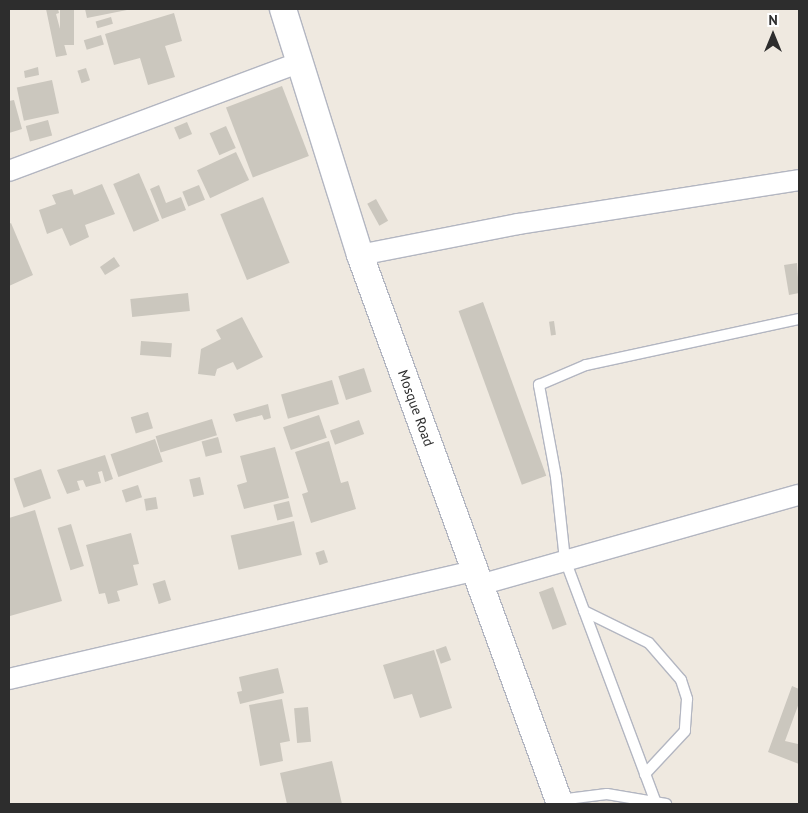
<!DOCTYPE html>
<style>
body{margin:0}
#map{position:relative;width:808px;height:813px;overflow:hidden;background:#efe9e0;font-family:"PT Sans",sans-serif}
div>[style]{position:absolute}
.building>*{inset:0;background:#cbc7be;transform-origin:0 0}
.roads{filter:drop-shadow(1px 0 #b3b6c1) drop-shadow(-1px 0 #b3b6c1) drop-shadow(0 1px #b3b6c1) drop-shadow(0 -1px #b3b6c1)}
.service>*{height:10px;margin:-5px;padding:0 5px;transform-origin:5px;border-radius:5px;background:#fff}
.minor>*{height:20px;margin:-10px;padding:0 10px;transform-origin:10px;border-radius:10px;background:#fff}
.tertiary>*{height:26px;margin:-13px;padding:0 13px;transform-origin:13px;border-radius:13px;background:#fff}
span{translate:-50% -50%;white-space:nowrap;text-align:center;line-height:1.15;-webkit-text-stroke:5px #fff;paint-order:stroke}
.street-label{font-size:14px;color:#2d2d2d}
.frame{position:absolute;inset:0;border:10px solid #2d2d2d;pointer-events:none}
.north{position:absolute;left:748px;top:10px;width:50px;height:50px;-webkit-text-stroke:4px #fff;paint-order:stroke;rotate:0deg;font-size:14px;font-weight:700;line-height:20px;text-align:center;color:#2d2d2d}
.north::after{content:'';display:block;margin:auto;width:18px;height:22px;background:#2d2d2d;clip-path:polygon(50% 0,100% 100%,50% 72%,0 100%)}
</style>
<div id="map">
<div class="building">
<div style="clip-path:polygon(46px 9px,58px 9px,59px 13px,56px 14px,67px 55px,56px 57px)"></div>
<div style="left:60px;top:9px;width:14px;height:36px"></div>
<div style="clip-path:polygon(85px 9px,127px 9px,127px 10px,87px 18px)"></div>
<div style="clip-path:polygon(174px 13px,182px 41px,165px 46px,175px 77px,148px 85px,140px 58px,114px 65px,105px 34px)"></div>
<div style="left:111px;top:17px;width:7px;height:16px;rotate:74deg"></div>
<div style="left:101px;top:35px;width:10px;height:18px;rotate:73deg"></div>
<div style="clip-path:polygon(38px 67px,39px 75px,25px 78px,24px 71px)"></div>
<div style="left:86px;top:68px;width:13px;height:9px;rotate:72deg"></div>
<div style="left:52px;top:80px;width:34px;height:36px;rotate:78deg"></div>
<div style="left:282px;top:86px;width:75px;height:60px;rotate:69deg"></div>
<div style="clip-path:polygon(14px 100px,22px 129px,9px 133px,9px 101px)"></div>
<div style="left:48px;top:120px;width:16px;height:23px;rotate:75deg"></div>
<div style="left:187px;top:122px;width:13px;height:14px;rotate:67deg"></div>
<div style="left:226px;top:126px;width:24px;height:18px;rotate:66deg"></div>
<div style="left:236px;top:152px;width:31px;height:43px;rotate:65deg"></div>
<div style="left:139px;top:173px;width:52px;height:28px;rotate:67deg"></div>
<div style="clip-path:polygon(102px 184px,115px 214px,85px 225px,89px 237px,70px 246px,62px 228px,47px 234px,39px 210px,56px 204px,52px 195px,72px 189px,74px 195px)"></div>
<div style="clip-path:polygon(159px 185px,166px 203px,181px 197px,186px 210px,162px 219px,150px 189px)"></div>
<div style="left:199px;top:185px;width:16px;height:18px;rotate:68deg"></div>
<div style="left:263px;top:197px;width:71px;height:46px;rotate:68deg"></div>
<div style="left:376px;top:199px;width:25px;height:10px;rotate:61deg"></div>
<div style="clip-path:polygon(11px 223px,33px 275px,9px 286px,9px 224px)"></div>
<div style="clip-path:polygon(114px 257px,120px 266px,105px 275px,100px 267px)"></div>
<div style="clip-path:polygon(797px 263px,799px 293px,789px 295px,784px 265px)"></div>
<div style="left:188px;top:293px;width:18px;height:58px;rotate:84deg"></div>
<div style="left:483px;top:302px;width:185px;height:26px;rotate:70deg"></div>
<div style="clip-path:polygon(242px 317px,263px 357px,237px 370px,233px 362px,217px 369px,215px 376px,198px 374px,201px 349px,221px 339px,216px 330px)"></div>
<div style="left:554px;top:321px;width:14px;height:5px;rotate:82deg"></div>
<div style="left:141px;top:341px;width:31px;height:14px;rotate:4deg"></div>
<div style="left:364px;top:368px;width:25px;height:27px;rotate:72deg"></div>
<div style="left:332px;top:380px;width:25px;height:53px;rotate:74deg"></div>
<div style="clip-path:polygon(268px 404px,271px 418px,264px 420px,262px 415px,236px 422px,233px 414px)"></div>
<div style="left:148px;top:412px;width:17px;height:18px;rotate:73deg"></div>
<div style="left:319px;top:415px;width:24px;height:38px;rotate:71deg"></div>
<div style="left:212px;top:419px;width:17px;height:59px;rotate:73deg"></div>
<div style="left:359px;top:420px;width:15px;height:31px;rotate:70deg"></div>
<div style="left:218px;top:437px;width:16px;height:17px;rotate:75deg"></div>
<div style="left:155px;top:439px;width:24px;height:47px;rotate:71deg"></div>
<div style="clip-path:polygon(329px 441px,341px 483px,348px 481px,356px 509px,311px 523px,302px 494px,308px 492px,295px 452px)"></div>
<div style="clip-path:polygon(275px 447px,289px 498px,244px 509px,237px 485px,247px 482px,240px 456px)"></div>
<div style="clip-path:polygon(105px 455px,113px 479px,105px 482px,102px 471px,98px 472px,101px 483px,86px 487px,83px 480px,77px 481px,80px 490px,67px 494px,57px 470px)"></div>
<div style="left:41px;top:469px;width:31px;height:29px;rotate:71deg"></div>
<div style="left:200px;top:477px;width:18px;height:11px;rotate:77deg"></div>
<div style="left:138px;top:485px;width:13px;height:17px;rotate:72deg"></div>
<div style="left:156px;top:497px;width:12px;height:12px;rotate:81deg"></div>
<div style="left:289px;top:501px;width:16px;height:16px;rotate:76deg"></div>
<div style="clip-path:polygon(35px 510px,62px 601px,10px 616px,9px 518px)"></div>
<div style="left:294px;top:521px;width:35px;height:65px;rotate:77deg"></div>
<div style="left:71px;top:524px;width:44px;height:14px;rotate:73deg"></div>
<div style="clip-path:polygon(131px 533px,139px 564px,133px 565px,138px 585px,117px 591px,120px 601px,108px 604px,105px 593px,99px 594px,86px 545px)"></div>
<div style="left:324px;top:550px;width:13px;height:9px;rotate:72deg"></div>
<div style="left:165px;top:580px;width:21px;height:13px;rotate:73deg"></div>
<div style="left:553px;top:587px;width:40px;height:15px;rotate:70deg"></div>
<div style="left:446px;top:646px;width:15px;height:11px;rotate:70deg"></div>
<div style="clip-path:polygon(434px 650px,452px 708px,420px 718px,412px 694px,394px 699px,383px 665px)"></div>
<div style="clip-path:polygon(278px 668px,284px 693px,240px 704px,237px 692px,242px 691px,239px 677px)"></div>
<div style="clip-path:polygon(792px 686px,799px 689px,799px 703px,785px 741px,798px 744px,799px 740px,799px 764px,768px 752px)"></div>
<div style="clip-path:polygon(282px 699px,290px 741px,280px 743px,283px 761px,260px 766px,249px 705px)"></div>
<div style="left:308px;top:707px;width:35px;height:14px;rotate:85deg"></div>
<div style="clip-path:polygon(332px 761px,342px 804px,287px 804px,280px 773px)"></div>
</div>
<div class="roads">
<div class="service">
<div style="left:584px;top:611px;width:72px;rotate:26.2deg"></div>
<div style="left:649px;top:643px;width:49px;rotate:49.1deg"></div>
<div style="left:681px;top:680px;width:20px;rotate:72deg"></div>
<div style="left:687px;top:699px;width:32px;rotate:94deg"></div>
<div style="left:685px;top:731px;width:59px;rotate:132.9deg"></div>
<div style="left:559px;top:800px;width:48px;rotate:-7.1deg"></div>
<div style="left:607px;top:794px;width:60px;rotate:9.6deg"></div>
<div style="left:656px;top:803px;width:259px;rotate:-110.5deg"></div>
<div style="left:565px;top:560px;width:83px;rotate:-96.2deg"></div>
<div style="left:556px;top:477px;width:94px;rotate:-100.5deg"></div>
<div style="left:539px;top:385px;width:51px;rotate:-23.1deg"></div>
<div style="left:586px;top:365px;width:218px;rotate:-12.2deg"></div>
</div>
<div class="minor">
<div style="left:9px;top:171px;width:311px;rotate:-20.5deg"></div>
<div style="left:360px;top:255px;width:161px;rotate:-11.1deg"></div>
<div style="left:518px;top:224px;width:284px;rotate:-8.9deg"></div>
<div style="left:480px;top:585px;width:331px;rotate:-15.8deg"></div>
<div style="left:9px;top:679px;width:477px;rotate:-13.1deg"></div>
</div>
<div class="tertiary">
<div style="left:283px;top:9px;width:258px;rotate:72.6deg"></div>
<div style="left:360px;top:255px;width:584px;rotate:69.98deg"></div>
</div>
</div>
<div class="street-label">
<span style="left:416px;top:408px;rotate:70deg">Mosque Road</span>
</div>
<div class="frame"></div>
<div class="north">N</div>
</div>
